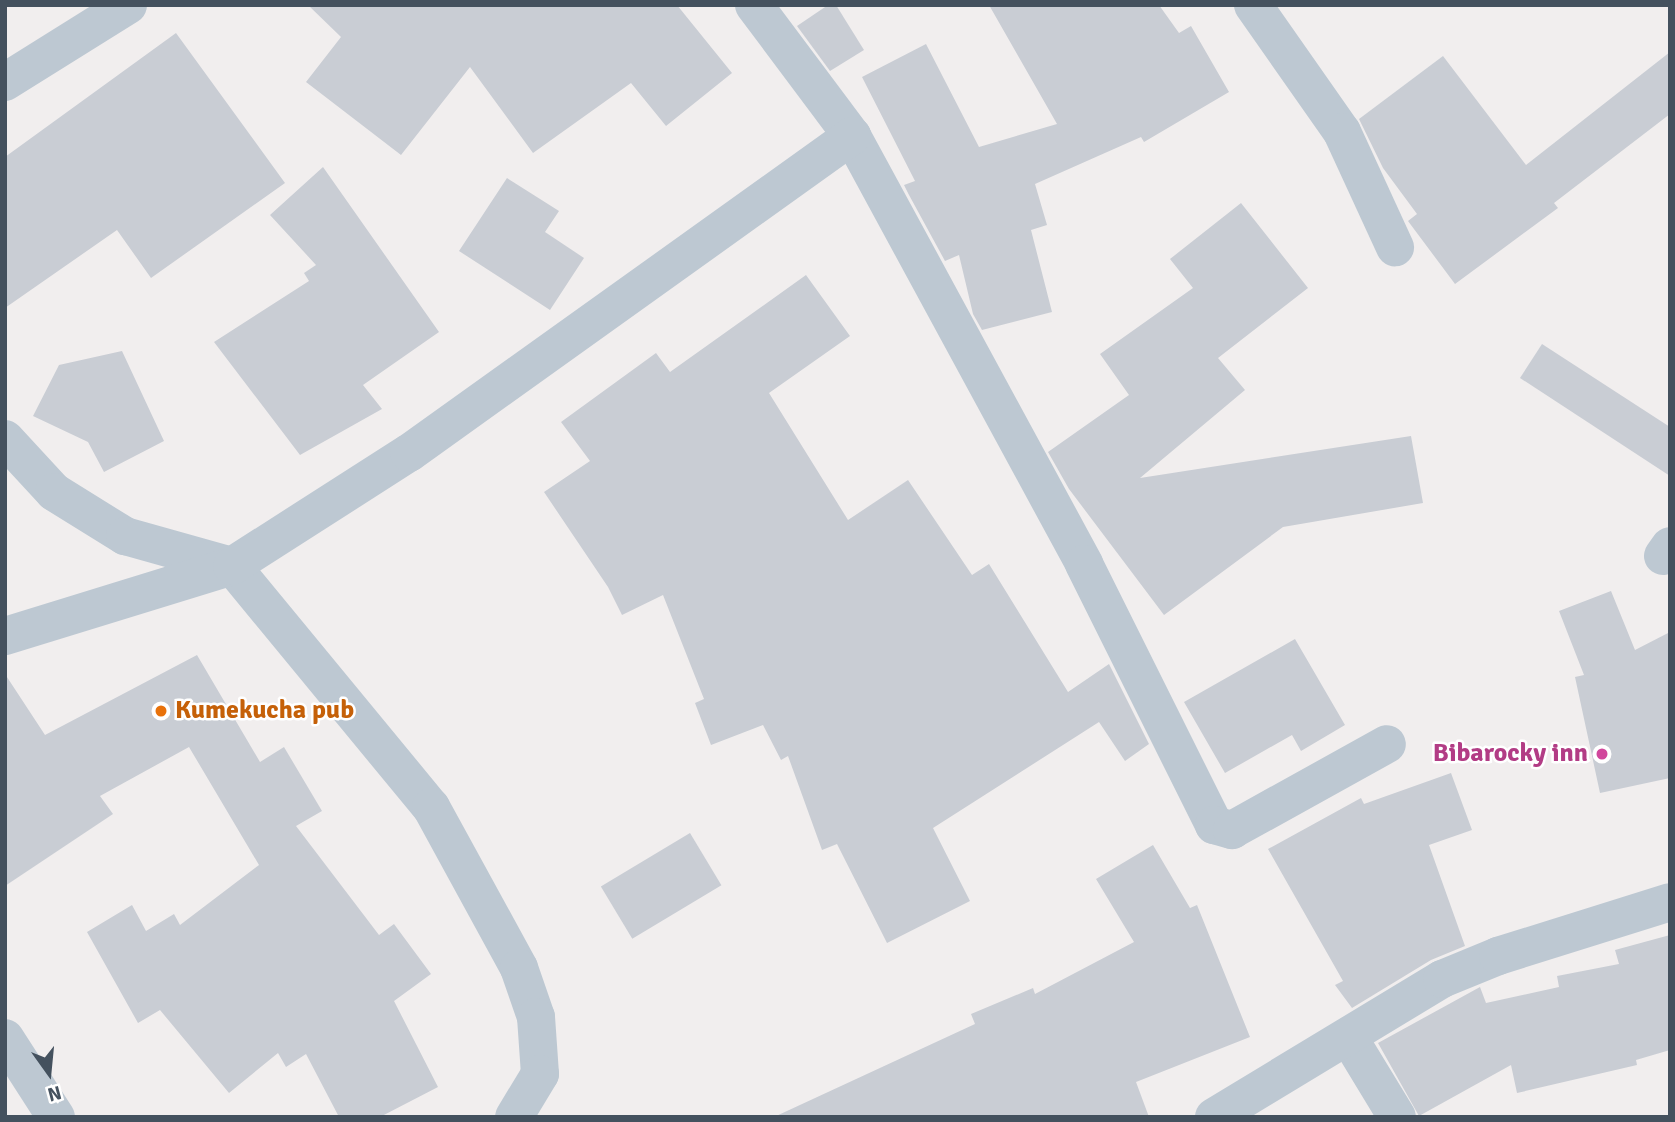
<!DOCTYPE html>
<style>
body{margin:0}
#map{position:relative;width:1675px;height:1122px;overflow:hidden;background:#f1eeee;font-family:Signika,sans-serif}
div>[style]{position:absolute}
.building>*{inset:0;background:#c9cdd4;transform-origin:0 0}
.minor>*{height:38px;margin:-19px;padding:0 19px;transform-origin:19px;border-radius:19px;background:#bdc8d2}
.dots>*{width:19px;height:19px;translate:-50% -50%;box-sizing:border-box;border:4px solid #fff;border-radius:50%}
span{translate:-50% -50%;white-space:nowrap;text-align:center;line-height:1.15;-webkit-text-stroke:5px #fff;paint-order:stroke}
.food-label{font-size:26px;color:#c56008;font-weight:700}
.left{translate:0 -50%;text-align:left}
.hotel-label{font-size:26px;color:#b23c85;font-weight:700}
.right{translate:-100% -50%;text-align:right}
.frame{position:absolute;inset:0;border:7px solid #44515e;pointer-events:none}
.north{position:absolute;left:14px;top:1038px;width:70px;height:70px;-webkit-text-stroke:5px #fff;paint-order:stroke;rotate:165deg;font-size:19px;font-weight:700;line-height:28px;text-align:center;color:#44515e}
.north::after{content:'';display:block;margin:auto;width:24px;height:32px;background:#44515e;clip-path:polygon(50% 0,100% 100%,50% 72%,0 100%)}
</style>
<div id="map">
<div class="building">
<div style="clip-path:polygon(308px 5px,677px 5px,732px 73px,666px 126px,631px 83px,533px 153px,470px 67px,401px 155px,306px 82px,341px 37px)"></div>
<div style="clip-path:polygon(828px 5px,836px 5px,864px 50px,830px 71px,797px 26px)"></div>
<div style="clip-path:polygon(989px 5px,1159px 5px,1179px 33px,1191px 26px,1229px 92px,1144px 142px,1141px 137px,1035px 184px,1047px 225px,1031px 230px,1052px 312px,982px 330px,973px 314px,959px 255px,945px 261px,909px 195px,904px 185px,915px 181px,862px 77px,926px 44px,979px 147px,1057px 124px)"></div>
<div style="clip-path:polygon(176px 33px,285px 183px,151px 278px,117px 230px,5px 308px,5px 157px)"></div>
<div style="clip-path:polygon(1670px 52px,1670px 114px,1554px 203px,1558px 208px,1455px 284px,1408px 221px,1417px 214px,1383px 168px,1359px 119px,1443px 56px,1526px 165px)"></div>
<div style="clip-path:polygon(323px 167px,439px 332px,363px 385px,382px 409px,300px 455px,214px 342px,309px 281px,304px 273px,316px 265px,270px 215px)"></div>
<div style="clip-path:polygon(507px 178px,559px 211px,545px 232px,584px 258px,550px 310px,459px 251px)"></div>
<div style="clip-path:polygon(1241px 203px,1308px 288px,1218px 358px,1245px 390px,1140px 478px,1411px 436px,1423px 503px,1283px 527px,1164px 615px,1069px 489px,1048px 452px,1129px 395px,1100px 354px,1193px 288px,1170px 259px)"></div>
<div style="clip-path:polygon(806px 275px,850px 336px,769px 393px,848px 520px,908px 480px,972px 575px,989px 564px,1068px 692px,1109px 664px,1149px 744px,1125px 761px,1099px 722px,933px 828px,970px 901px,887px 943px,837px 844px,822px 850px,788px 756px,781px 760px,763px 725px,711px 745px,695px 703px,704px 699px,663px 595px,622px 615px,608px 587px,544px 492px,590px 461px,561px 422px,656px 353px,670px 372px)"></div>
<div style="clip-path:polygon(1542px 344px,1670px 427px,1670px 476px,1520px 378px)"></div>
<div style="clip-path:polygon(122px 351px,164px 441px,104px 472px,88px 442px,33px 416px,59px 365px)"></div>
<div style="clip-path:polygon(1611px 591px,1635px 650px,1670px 632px,1670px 778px,1600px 793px,1575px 677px,1584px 675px,1559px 611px)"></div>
<div style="clip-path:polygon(1295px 639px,1345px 725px,1301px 751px,1292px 735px,1225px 773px,1184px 702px)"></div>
<div style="clip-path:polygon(197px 655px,260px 762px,284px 747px,322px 811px,296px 826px,379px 935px,394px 924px,431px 974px,394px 1001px,438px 1087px,380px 1117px,339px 1117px,306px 1054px,286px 1067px,278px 1053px,229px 1093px,160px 1010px,138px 1023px,87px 932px,132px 905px,146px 931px,174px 914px,180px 925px,259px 865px,189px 747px,100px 796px,113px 814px,5px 886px,5px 674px,45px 735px)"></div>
<div style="clip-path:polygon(1451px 773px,1472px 830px,1429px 845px,1465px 946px,1431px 960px,1352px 1008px,1335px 985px,1343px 981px,1268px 849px,1361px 798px,1364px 804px)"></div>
<div style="left:690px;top:833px;width:61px;height:104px;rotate:59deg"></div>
<div style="clip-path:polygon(1153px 845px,1190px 908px,1197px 905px,1250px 1037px,1136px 1082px,1149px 1117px,774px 1117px,975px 1024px,971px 1014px,1033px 988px,1035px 994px,1134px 942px,1096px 879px)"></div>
<div style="clip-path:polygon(1670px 935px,1670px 1050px,1636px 1060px,1637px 1065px,1517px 1093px,1511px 1065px,1419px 1116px,1378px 1043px,1480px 987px,1486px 1003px,1559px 987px,1557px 976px,1619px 964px,1615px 950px)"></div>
</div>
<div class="minor">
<div style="left:754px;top:5px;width:164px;rotate:53.2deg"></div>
<div style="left:852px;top:136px;width:487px;rotate:61.5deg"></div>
<div style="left:1084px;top:564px;width:292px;rotate:63.5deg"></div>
<div style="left:1214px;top:825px;width:19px;rotate:16deg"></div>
<div style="left:1232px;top:830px;width:177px;rotate:-29deg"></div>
<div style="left:1253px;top:5px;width:155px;rotate:55deg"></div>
<div style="left:1342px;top:132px;width:127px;rotate:65.3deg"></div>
<div style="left:5px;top:82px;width:145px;rotate:-32deg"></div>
<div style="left:5px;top:439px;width:72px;rotate:47.2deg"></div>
<div style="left:54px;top:492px;width:84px;rotate:31.8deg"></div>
<div style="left:125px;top:536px;width:111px;rotate:15.7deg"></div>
<div style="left:232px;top:566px;width:313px;rotate:50.5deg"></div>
<div style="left:431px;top:807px;width:183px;rotate:61.3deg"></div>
<div style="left:519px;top:968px;width:52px;rotate:70.9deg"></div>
<div style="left:536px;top:1017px;width:57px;rotate:86deg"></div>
<div style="left:540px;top:1074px;width:50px;rotate:121.2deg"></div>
<div style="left:1663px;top:556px;width:12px;rotate:-55deg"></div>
<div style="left:5px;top:636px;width:238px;rotate:-17.1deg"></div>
<div style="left:232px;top:566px;width:210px;rotate:-32.6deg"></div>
<div style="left:409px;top:453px;width:545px;rotate:-35.59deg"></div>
<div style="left:5px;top:1038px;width:94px;rotate:57.2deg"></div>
<div style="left:1349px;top:1038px;width:92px;rotate:58.7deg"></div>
<div style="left:1214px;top:1117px;width:267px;rotate:-31.2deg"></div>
<div style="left:1442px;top:979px;width:61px;rotate:-22.3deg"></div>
<div style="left:1498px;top:956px;width:180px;rotate:-17.4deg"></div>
</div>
<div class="dots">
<div style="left:161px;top:711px;background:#e8710a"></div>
<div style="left:1602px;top:754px;background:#d1479c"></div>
</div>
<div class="food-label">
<span class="left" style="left:175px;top:711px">Kumekucha pub</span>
</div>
<div class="hotel-label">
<span class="right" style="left:1588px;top:754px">Bibarocky inn</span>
</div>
<div class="frame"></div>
<div class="north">N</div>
</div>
